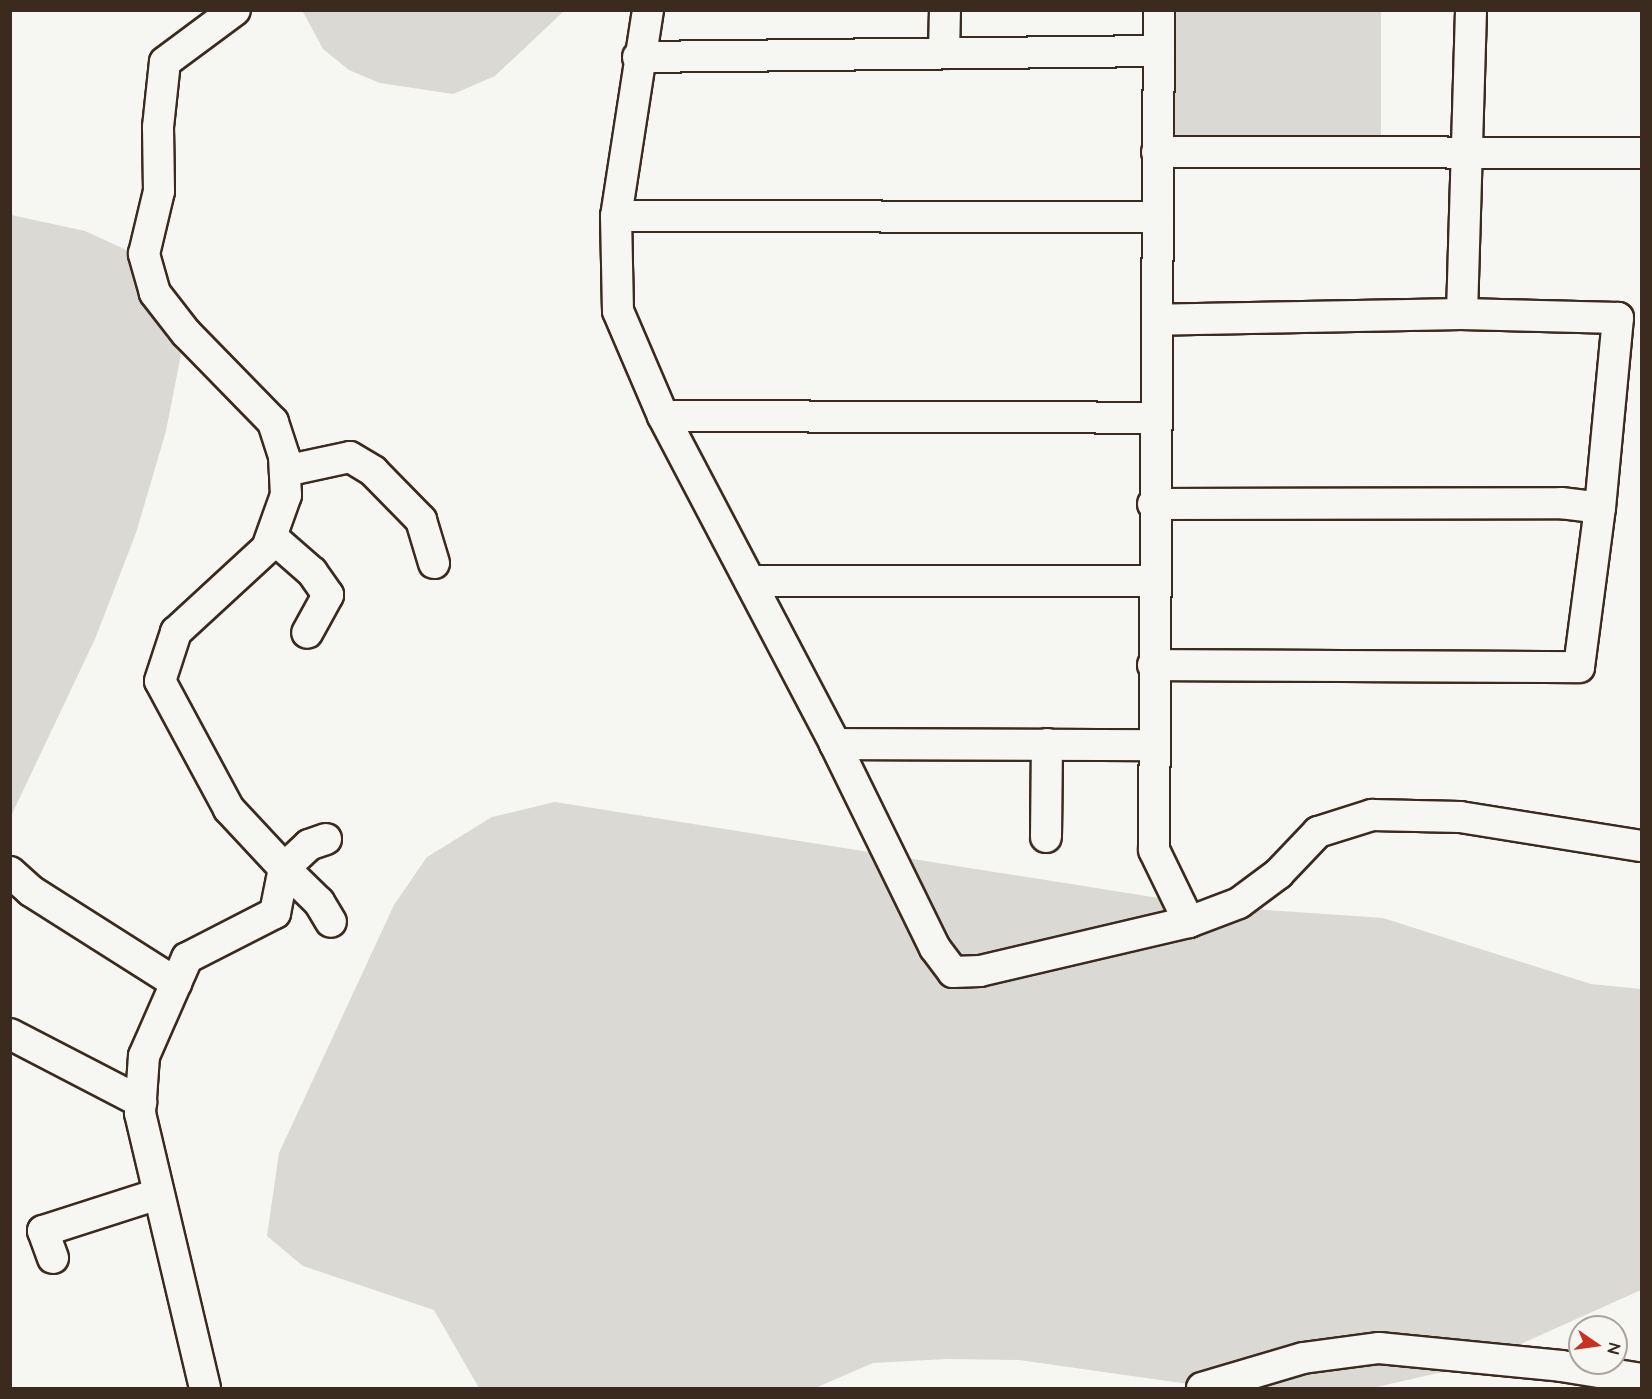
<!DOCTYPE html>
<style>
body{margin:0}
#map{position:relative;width:1652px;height:1399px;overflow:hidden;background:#f6f6f2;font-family:"Architects Daughter",sans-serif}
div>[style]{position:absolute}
.green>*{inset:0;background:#dad9d3;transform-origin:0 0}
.roads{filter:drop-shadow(2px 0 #3b2a1e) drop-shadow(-2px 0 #3b2a1e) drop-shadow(0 2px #3b2a1e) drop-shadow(0 -2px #3b2a1e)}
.street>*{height:30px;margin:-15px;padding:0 15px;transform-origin:15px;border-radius:15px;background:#f6f6f2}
span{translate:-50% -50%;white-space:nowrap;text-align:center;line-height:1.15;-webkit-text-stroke:5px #f6f6f2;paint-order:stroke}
.frame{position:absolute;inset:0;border:12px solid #3b2a1e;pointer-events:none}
.north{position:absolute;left:1568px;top:1315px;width:60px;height:60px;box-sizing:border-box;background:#f6f6f2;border:2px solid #aba49d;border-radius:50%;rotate:103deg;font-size:16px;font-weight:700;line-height:24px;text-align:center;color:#3b2a1e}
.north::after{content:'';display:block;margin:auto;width:21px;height:27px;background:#c8321e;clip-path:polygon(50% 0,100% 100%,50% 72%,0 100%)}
</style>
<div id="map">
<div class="green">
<div style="clip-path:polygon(302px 10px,564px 10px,564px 11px,495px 76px,453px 94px,380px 83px,349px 70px,323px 49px)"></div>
<div style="left:1171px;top:11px;width:210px;height:127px"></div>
<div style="clip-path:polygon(11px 215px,85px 231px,133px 253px,182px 349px,166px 431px,136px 533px,95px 639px,11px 816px)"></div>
<div style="clip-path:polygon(555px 802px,1209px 906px,1383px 918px,1591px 984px,1641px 989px,1641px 1290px,1474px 1365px,1372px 1388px,1217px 1388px,1019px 1360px,946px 1359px,873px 1363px,815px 1388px,479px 1388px,434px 1310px,303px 1266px,267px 1236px,279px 1153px,394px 905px,427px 857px,492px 817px)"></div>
</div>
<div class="roads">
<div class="street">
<div style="left:648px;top:10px;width:208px;rotate:98.8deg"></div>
<div style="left:616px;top:216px;width:95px;rotate:88.8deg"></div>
<div style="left:618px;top:311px;width:114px;rotate:66.8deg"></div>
<div style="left:663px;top:416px;width:370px;rotate:62.3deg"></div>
<div style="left:835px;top:744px;width:227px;rotate:63.9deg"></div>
<div style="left:935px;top:948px;width:30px;rotate:53deg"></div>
<div style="left:953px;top:972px;width:27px;rotate:-2deg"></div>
<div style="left:980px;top:971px;width:215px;rotate:-13.2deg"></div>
<div style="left:1189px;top:922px;width:53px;rotate:-20.8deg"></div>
<div style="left:1239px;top:903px;width:49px;rotate:-36.6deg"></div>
<div style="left:1278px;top:874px;width:58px;rotate:-46.4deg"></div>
<div style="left:1318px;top:832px;width:57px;rotate:-17.5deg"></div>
<div style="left:1372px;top:815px;width:88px;rotate:1.3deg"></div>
<div style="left:1460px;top:817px;width:184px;rotate:9.1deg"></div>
<div style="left:1159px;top:10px;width:840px;rotate:90.34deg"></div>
<div style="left:1154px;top:850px;width:80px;rotate:64.1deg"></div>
<div style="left:944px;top:53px;width:43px;rotate:-88.7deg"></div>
<div style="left:638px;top:57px;width:520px;rotate:-0.66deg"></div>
<div style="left:1157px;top:152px;width:485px;rotate:0.1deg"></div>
<div style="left:616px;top:216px;width:540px;rotate:0.11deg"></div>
<div style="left:1462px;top:314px;width:304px;rotate:-88.3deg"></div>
<div style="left:663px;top:416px;width:491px;rotate:0.2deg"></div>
<div style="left:285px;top:471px;width:66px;rotate:-12.2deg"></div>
<div style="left:350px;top:457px;width:27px;rotate:31deg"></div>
<div style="left:373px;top:471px;width:69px;rotate:45.6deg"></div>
<div style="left:421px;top:520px;width:45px;rotate:73.2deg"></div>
<div style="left:1153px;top:504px;width:408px;rotate:-0.1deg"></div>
<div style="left:1561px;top:503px;width:39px;rotate:7deg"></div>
<div style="left:273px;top:538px;width:52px;rotate:41.1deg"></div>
<div style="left:312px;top:572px;width:28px;rotate:55deg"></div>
<div style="left:328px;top:595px;width:43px;rotate:118.9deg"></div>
<div style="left:750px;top:581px;width:402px"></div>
<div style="left:1153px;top:665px;width:426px;rotate:0.3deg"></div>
<div style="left:1579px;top:667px;width:160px;rotate:-82.5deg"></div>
<div style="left:1600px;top:508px;width:191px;rotate:-84.6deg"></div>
<div style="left:1618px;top:318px;width:156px;rotate:-178.5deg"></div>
<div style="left:1462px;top:314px;width:305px;rotate:178.9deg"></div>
<div style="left:835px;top:744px;width:318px;rotate:0.2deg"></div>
<div style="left:1046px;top:837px;width:93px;rotate:-89.4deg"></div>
<div style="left:326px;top:839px;width:18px;rotate:161deg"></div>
<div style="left:309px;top:845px;width:34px;rotate:137deg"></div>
<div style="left:284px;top:868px;width:49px;rotate:44.2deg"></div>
<div style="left:319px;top:902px;width:23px;rotate:59deg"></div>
<div style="left:10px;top:872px;width:28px;rotate:42deg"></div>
<div style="left:31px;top:891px;width:172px;rotate:32.4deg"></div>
<div style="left:10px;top:1034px;width:148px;rotate:27.4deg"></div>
<div style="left:53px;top:1258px;width:29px;rotate:-110deg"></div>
<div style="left:43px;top:1231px;width:121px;rotate:-17.8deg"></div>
<div style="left:205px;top:1388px;width:283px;rotate:-103.3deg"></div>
<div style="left:140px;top:1113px;width:57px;rotate:-86deg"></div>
<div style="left:144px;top:1056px;width:107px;rotate:-66.3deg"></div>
<div style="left:187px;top:958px;width:99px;rotate:-27.1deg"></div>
<div style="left:275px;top:913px;width:46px;rotate:-78.7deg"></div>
<div style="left:284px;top:868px;width:81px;rotate:-133deg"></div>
<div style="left:229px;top:809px;width:145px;rotate:-118.3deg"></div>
<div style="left:160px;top:681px;width:52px;rotate:-71.9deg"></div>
<div style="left:176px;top:632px;width:124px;rotate:-42.7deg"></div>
<div style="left:267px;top:548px;width:56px;rotate:-70.3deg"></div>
<div style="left:286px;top:495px;width:39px;rotate:-93deg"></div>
<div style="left:284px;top:456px;width:36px;rotate:-108deg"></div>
<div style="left:273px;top:422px;width:124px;rotate:-134.3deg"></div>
<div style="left:186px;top:333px;width:51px;rotate:-127.8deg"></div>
<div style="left:155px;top:293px;width:41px;rotate:-105.8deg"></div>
<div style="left:144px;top:254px;width:65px;rotate:-76.6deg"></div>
<div style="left:159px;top:191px;width:64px;rotate:-90.9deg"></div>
<div style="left:158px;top:127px;width:65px;rotate:-83.9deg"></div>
<div style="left:165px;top:62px;width:87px;rotate:-36.6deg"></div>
<div style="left:1202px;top:1388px;width:105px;rotate:-16.5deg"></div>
<div style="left:1303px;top:1358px;width:77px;rotate:-7.5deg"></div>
<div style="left:1379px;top:1348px;width:183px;rotate:5.6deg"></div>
<div style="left:1561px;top:1366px;width:82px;rotate:9.1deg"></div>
</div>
</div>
<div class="frame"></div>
<div class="north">N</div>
</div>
